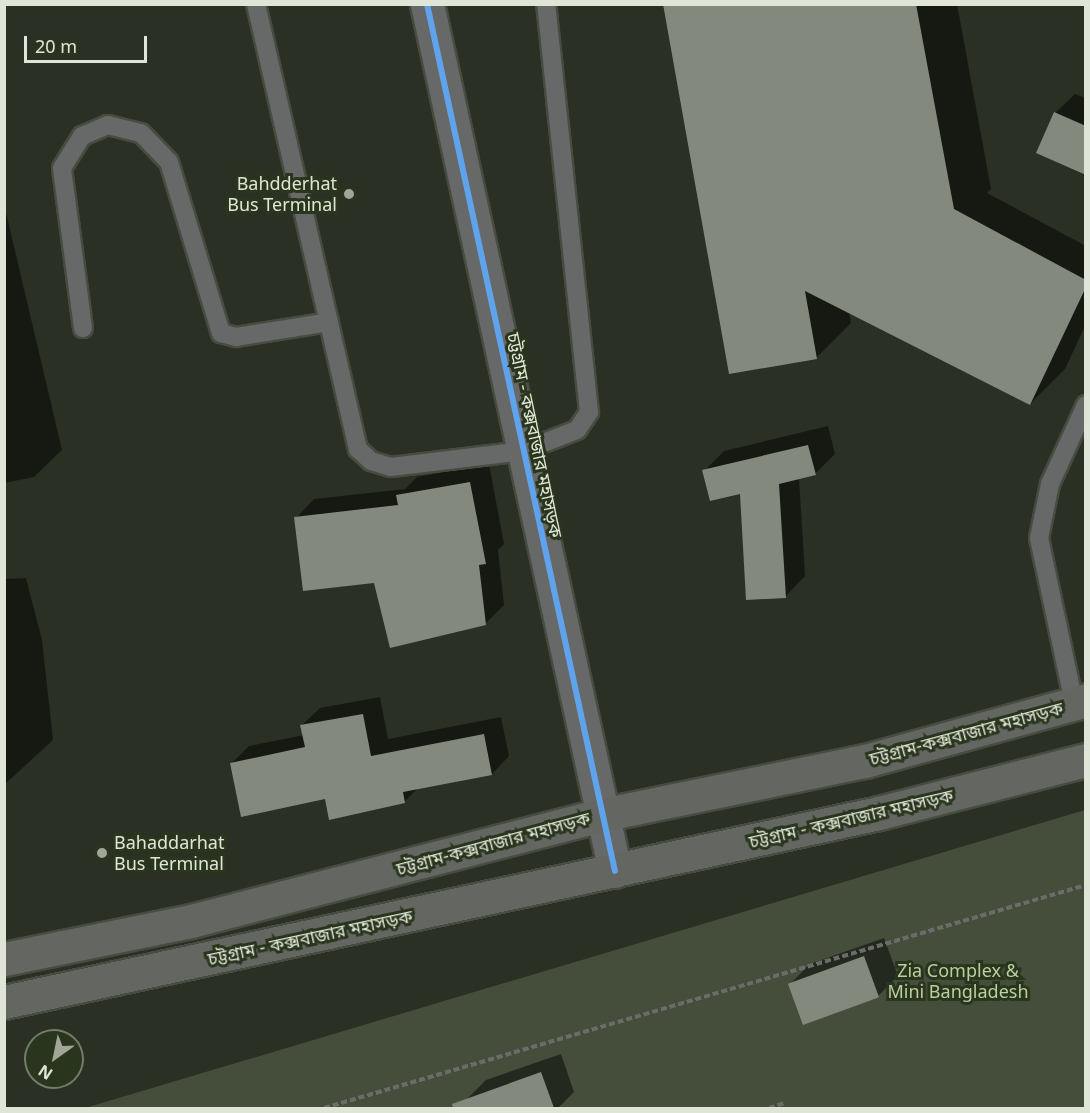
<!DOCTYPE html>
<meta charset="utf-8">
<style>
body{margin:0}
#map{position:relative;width:1090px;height:1113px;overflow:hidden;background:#2a3023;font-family:"Noto Sans","Noto Sans Bengali",sans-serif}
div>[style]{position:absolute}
.green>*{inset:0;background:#454e3a}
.shadow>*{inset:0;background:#0007}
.building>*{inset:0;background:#83897d;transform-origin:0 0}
.path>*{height:4px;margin-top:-2px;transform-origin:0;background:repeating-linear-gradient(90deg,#6b6c69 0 6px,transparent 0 9px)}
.roads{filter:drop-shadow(2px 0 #474c41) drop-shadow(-2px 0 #474c41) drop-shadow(0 2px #474c41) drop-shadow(0 -2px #474c41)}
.lane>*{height:18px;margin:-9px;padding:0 9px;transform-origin:9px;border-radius:9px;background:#676868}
.street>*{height:33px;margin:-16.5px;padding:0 16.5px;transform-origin:16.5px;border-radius:16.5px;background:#676868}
.highway>*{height:33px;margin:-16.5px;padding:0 16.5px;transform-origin:16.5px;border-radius:16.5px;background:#646662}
.cycleway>*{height:6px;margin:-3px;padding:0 3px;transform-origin:3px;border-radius:3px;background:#60a3ed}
.dots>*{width:16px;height:16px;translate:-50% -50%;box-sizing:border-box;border:3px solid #2a351e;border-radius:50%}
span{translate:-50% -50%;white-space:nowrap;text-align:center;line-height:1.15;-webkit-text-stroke:6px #2a351e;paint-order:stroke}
.poi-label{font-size:18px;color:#dfe6d7}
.right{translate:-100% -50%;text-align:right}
.left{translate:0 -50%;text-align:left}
.street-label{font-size:18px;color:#dfe6d7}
.park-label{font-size:18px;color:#b8cf9e}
.frame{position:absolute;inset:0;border:6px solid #dfe6d7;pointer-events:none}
.north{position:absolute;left:24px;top:1029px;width:60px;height:60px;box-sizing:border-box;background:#2a351e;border:2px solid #727c68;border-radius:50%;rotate:213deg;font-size:16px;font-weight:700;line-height:24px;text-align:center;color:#dfe6d7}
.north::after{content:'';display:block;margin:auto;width:21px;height:27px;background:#a0a698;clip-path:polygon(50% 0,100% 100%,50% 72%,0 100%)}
.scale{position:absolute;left:24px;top:36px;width:123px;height:27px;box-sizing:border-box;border:3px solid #dfe6d7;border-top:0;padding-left:8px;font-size:18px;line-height:21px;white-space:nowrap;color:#dfe6d7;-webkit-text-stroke:4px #2a351e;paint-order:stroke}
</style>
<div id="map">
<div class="green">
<div style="clip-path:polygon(1085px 810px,1085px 1108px,85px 1108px)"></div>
</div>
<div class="shadow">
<div style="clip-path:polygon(665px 4px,957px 4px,991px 189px,987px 193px,1086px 246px,1086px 324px,1065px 369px,1030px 404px,849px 312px,851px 323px,816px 358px)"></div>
<div style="clip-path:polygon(1075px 94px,1086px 98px,1086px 173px,1055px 113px)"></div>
<div style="clip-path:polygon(4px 204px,62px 450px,34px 477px,4px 483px)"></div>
<div style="clip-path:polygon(828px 426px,835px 454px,815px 474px,799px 478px,805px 576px,786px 596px,741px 492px,704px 471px,724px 451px)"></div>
<div style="clip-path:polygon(489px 464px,504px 544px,498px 550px,504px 605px,485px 624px,376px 582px,296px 518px,314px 499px,405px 489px,417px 477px)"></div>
<div style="clip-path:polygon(26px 578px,42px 640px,53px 740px,4px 785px,4px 579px)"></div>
<div style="clip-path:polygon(380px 697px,388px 739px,501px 717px,509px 756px,492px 774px,418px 788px,405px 801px,326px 798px,231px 764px,249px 746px,304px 735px,302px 725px,320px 708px)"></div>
<div style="clip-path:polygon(884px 938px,898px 976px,878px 996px,790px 984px,810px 964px)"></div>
<div style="clip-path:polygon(561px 1054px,574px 1092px,558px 1108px,469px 1108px,466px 1100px,486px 1080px)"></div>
</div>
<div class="building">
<div style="clip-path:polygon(663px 4px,916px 4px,954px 209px,1086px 280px,1086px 287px,1030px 405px,805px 291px,817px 359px,729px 374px)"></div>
<div style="clip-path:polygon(1054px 112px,1086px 126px,1086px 175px,1036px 153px)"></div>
<div style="clip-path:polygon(808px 445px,816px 475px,779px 484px,786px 598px,746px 600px,740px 494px,710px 501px,702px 470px)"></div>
<div style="clip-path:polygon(470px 482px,486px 564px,479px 565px,486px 625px,390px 648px,374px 583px,303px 591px,294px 517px,398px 505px,396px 495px)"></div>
<div style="clip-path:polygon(363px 714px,371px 756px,484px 734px,492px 775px,403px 792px,405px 803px,329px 820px,325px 799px,241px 817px,230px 763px,305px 747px,300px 725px)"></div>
<div style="left:864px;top:956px;width:44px;height:81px;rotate:70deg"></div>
<div style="clip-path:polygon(541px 1072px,554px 1108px,453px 1108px,452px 1104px)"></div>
</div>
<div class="path">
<div style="left:324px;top:1108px;width:794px;rotate:-16.31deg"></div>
<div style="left:769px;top:1108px;width:16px;rotate:-18deg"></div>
</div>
<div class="roads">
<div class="lane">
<div style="left:256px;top:4px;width:457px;rotate:77.1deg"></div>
<div style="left:358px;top:449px;width:18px;rotate:43deg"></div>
<div style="left:371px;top:461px;width:21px;rotate:17deg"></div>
<div style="left:391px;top:467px;width:133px;rotate:-6.9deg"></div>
<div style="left:523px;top:451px;width:58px;rotate:-21.3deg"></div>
<div style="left:577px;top:430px;width:22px;rotate:-56deg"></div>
<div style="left:589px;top:412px;width:410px;rotate:-96deg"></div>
<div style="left:83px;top:328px;width:161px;rotate:-97.5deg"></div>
<div style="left:62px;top:168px;width:38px;rotate:-58deg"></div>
<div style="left:82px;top:136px;width:28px;rotate:-23deg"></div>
<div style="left:108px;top:125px;width:34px;rotate:14deg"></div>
<div style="left:141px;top:133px;width:40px;rotate:46deg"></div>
<div style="left:169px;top:162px;width:179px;rotate:73.1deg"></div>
<div style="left:221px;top:333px;width:16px;rotate:15deg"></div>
<div style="left:236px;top:337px;width:94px;rotate:-9.2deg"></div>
<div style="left:1074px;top:703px;width:169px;rotate:-102deg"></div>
<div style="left:1039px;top:538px;width:55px;rotate:-78.5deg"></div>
<div style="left:1050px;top:484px;width:87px;rotate:-65.5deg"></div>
</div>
<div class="street">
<div style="left:427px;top:4px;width:887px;rotate:77.77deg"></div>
</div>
<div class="highway">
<div style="left:4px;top:959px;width:191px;rotate:-11.5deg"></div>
<div style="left:191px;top:921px;width:423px;rotate:-14.5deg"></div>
<div style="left:601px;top:815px;width:269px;rotate:-11.6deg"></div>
<div style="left:865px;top:761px;width:229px;rotate:-15.4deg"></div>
<div style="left:4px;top:1002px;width:895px;rotate:-12.19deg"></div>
<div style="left:879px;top:813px;width:214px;rotate:-14.4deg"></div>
</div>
</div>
<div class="cycleway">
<div style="left:427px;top:4px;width:887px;rotate:77.77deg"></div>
</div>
<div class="dots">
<div style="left:349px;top:194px;background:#a0a698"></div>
<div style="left:102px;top:853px;background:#a0a698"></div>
</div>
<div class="poi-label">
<span class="right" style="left:337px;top:194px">Bahdderhat<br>Bus Terminal</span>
<span class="left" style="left:114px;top:853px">Bahaddarhat<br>Bus Terminal</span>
</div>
<div class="street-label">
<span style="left:535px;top:435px;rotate:78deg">চট্টগ্রাম - কক্সবাজার মহাসড়ক</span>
<span style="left:966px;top:733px;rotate:-15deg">চট্টগ্রাম-কক্সবাজার মহাসড়ক</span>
<span style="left:851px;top:818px;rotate:-13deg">চট্টগ্রাম - কক্সবাজার মহাসড়ক</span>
<span style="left:493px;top:843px;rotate:-15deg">চট্টগ্রাম-কক্সবাজার মহাসড়ক</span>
<span style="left:310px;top:937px;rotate:-12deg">চট্টগ্রাম - কক্সবাজার মহাসড়ক</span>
</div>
<div class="park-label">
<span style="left:958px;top:981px">Zia Complex &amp;<br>Mini Bangladesh</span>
</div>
<div class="frame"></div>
<div class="north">N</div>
<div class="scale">20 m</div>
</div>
